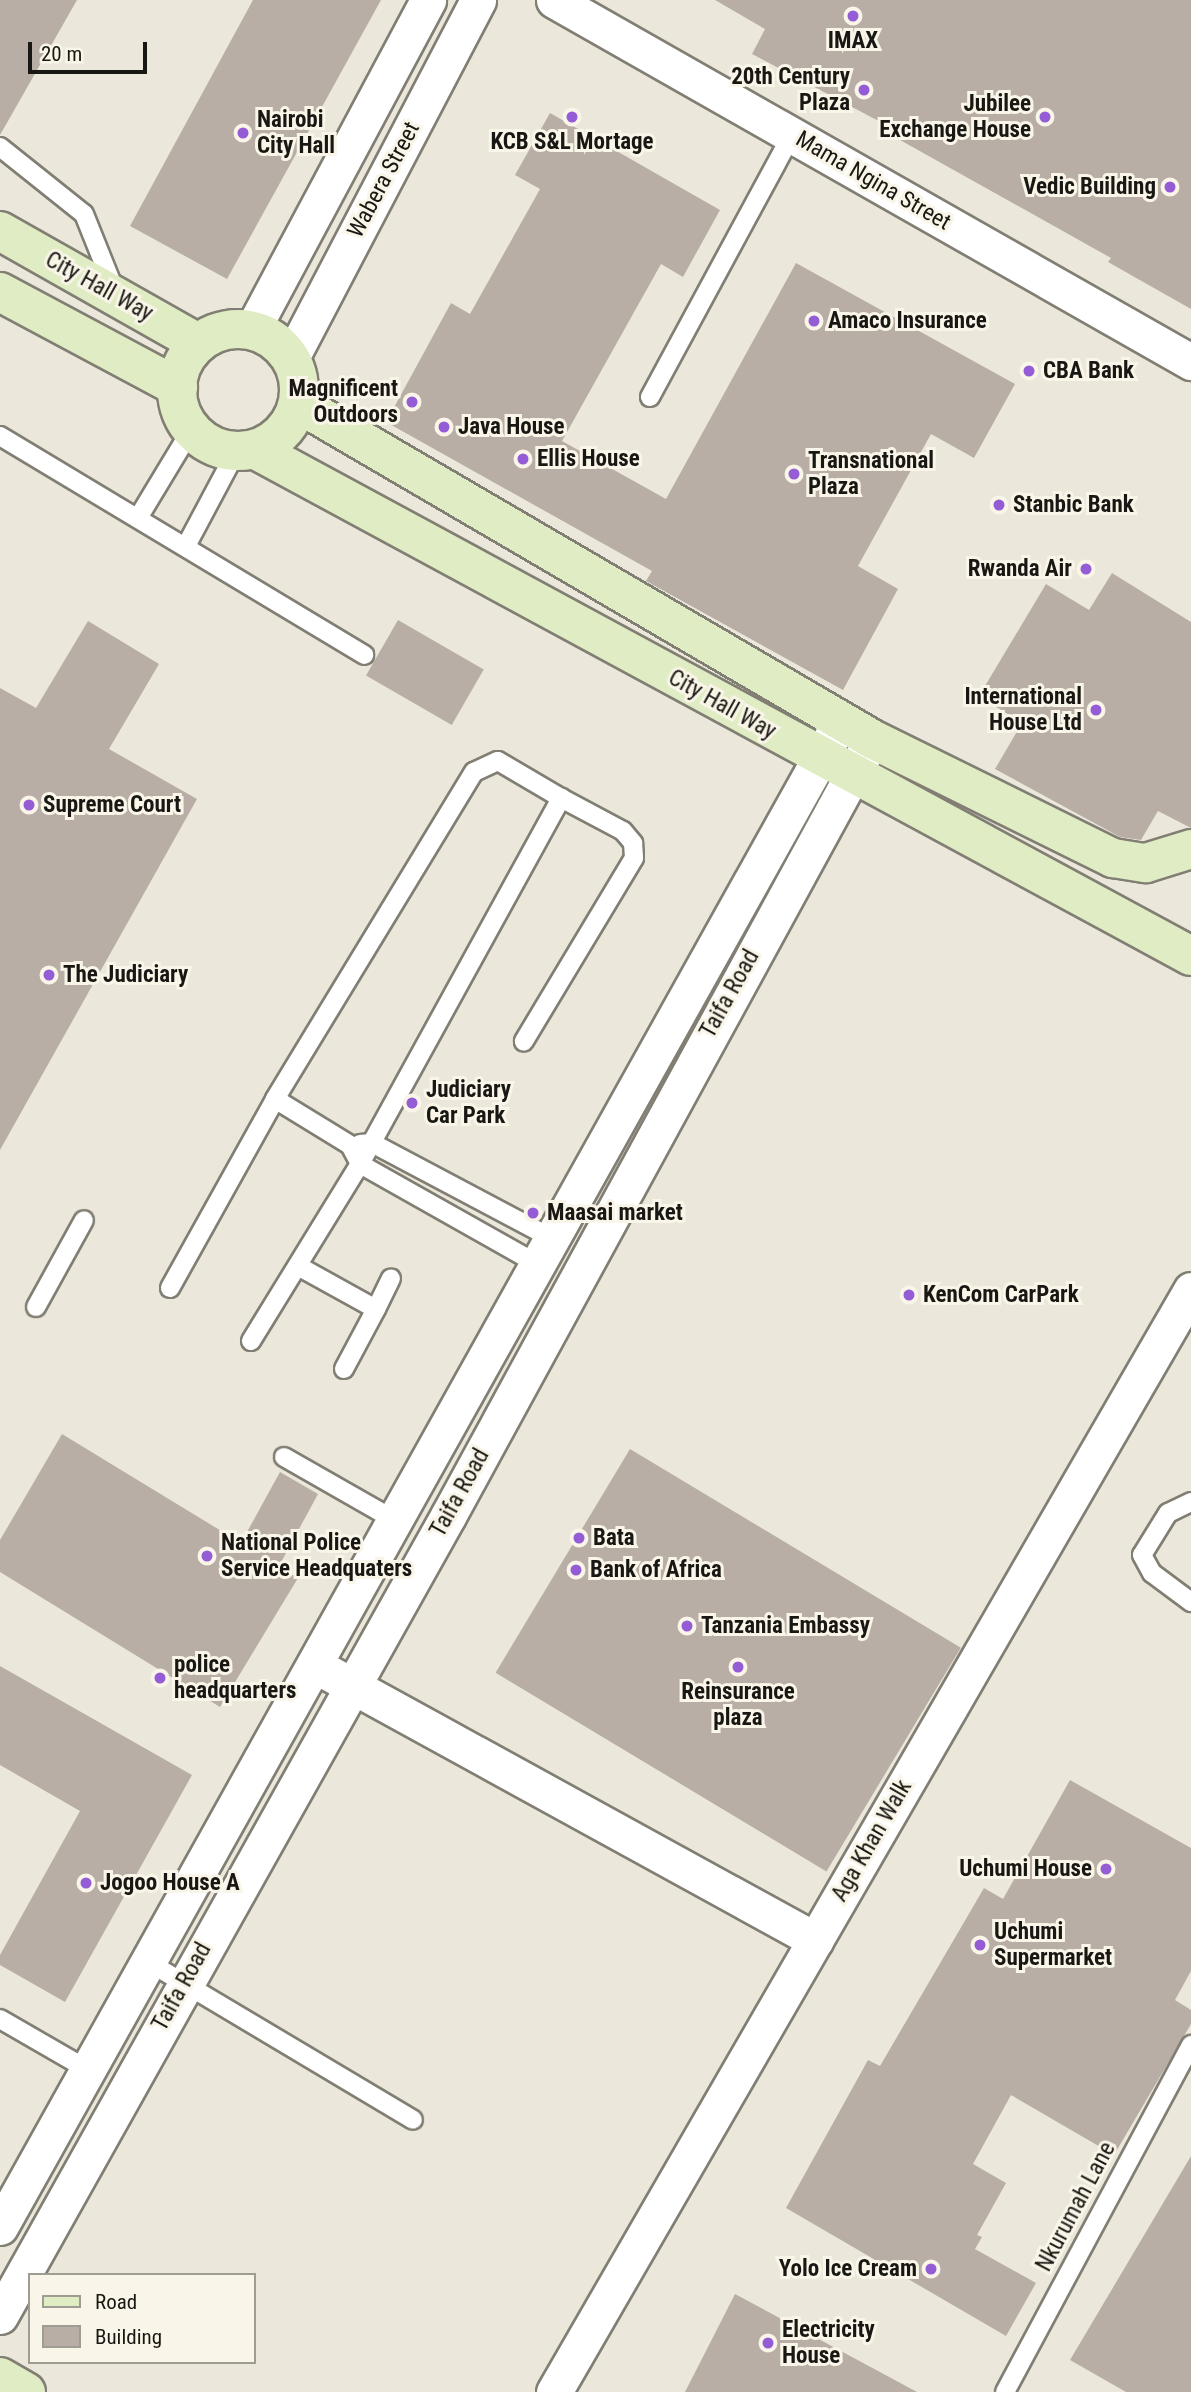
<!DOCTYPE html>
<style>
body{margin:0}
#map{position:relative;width:1191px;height:2392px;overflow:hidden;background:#ebe8db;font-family:"Roboto Condensed",sans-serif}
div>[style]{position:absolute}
.building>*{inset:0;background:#b8aea5;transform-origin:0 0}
.roads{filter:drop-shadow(2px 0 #817e73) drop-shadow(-2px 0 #817e73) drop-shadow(0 2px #817e73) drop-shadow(0 -2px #817e73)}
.lane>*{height:18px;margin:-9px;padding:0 9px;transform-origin:9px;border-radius:9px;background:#fff}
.street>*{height:35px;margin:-17.5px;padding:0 17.5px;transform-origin:17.5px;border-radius:17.5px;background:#fff}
.secondary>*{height:38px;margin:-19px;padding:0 19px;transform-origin:19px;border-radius:19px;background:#e0ecc3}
.secondary>.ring{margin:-19px;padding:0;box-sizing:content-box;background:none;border:38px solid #e0ecc3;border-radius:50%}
.dots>*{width:19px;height:19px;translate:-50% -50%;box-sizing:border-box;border:4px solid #f9f5e8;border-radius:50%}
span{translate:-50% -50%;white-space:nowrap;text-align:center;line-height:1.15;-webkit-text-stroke:6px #f9f5e8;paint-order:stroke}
.poi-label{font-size:23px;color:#191713;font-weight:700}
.right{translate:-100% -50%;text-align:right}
.left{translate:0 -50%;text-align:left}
.street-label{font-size:23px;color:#191713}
.legend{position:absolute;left:28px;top:2273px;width:228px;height:91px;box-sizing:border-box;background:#f9f5e8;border:2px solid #9f9c93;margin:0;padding:9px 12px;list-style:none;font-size:21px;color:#191713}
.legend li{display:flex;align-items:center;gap:14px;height:35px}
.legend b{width:35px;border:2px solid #9f9c93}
.scale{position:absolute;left:28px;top:42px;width:119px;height:32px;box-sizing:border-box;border:4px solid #191713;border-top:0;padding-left:9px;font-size:21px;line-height:24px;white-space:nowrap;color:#191713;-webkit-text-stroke:5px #f9f5e8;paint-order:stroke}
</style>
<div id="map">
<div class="building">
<div style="clip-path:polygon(0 0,77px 0,0 135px)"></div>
<div style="clip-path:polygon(253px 0,381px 0,227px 279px,130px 226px)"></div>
<div style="clip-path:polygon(715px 0,1191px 0,1191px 309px,1108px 262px,1111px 258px,900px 140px,903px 134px,752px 54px,765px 29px)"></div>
<div style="clip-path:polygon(550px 113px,720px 210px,683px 277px,661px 264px,562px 441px,666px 499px,796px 263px,1015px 384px,974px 458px,931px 434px,858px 566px,898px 589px,843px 690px,646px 581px,652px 571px,386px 422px,451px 303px,470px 314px,540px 189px,515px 175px)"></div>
<div style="clip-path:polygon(1112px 573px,1191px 622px,1191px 828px,1158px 811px,1141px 840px,1120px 837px,995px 769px,1022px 723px,979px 696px,1046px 584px,1089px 610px)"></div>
<div style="left:398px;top:620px;width:99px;height:64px;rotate:30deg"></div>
<div style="clip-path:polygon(88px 621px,159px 664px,109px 749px,197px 799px,0 1150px,0 688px,36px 708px)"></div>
<div style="clip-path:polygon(62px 1434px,241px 1543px,280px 1472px,318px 1494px,279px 1566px,298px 1578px,220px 1707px,0 1572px,0 1540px)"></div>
<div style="left:630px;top:1449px;width:386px;height:261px;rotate:31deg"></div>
<div style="clip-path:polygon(0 1666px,192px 1775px,65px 2002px,0 1965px,0 1955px,80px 1811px,0 1765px)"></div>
<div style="clip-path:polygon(1070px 1780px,1191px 1848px,1191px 1971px,1175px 2000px,1191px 2010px,1191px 2024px,1114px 2155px,1011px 2095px,973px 2164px,1006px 2183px,977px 2235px,982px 2237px,975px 2249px,1036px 2283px,1006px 2336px,786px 2208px,868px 2060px,880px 2066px,984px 1888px,1003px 1899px)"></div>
<div style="clip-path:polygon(1191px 2156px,1191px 2392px,1126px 2392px,1070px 2360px)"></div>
<div style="clip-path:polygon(735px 2294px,917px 2392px,685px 2392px)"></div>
</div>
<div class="roads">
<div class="lane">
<div style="left:0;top:147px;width:107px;rotate:38.6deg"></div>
<div style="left:84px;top:214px;width:81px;rotate:68.2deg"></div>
<div style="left:650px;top:397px;width:299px;rotate:-61.6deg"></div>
<div style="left:0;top:436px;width:425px;rotate:31deg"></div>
<div style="left:138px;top:518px;width:103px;rotate:-58.9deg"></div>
<div style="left:186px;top:546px;width:106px;rotate:-62deg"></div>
<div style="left:275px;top:1099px;width:88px;rotate:31.5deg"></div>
<div style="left:350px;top:1145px;width:21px;rotate:62deg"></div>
<div style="left:360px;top:1164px;width:206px;rotate:29.4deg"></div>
<div style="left:360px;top:1144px;width:12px;rotate:-5deg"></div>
<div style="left:372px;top:1143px;width:205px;rotate:27.9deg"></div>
<div style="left:298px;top:1266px;width:89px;rotate:28.9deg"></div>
<div style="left:376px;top:1309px;width:68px;rotate:118.1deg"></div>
<div style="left:170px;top:1288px;width:216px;rotate:-60.9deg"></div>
<div style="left:275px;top:1099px;width:383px;rotate:-58.7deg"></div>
<div style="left:474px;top:772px;width:26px;rotate:-25deg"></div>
<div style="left:498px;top:761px;width:73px;rotate:30.4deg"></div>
<div style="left:36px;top:1307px;width:99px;rotate:-61.1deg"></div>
<div style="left:376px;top:1309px;width:34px;rotate:-64deg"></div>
<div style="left:251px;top:1341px;width:208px;rotate:-58.4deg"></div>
<div style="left:360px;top:1164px;width:418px;rotate:-61.2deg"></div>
<div style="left:561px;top:798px;width:70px;rotate:28deg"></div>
<div style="left:623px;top:831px;width:16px;rotate:50deg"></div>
<div style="left:633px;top:843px;width:15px;rotate:86deg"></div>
<div style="left:634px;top:858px;width:214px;rotate:121deg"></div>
<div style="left:284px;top:1457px;width:129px;rotate:29.7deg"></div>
<div style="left:1191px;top:1502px;width:25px;rotate:154deg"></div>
<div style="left:1168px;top:1513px;width:49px;rotate:121.8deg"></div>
<div style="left:1142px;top:1555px;width:21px;rotate:61deg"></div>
<div style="left:1152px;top:1573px;width:49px;rotate:36.6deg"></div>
<div style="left:150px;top:1963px;width:306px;rotate:30.8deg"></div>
<div style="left:0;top:2019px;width:104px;rotate:30deg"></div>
<div style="left:1005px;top:2392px;width:394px;rotate:-61.8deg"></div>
</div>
<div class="street">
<div style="left:554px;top:0;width:733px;rotate:29.61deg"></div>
<div style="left:252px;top:330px;width:374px;rotate:-61.9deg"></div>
<div style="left:290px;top:360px;width:406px;rotate:-62.4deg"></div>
<div style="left:329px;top:1673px;width:555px;rotate:28.78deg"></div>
<div style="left:0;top:2227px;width:1724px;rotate:-60.83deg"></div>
<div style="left:0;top:2316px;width:917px;rotate:-60.75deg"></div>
<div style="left:448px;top:1516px;width:875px;rotate:-61.38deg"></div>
<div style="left:554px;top:2392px;width:1273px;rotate:-59.97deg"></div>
</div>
<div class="secondary">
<div style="left:0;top:231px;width:227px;rotate:29.5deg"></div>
<div style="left:0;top:292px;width:202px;rotate:28.1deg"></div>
<div class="ring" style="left:177px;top:329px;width:84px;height:84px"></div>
<div style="left:299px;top:404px;width:664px;rotate:30.31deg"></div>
<div style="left:872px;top:739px;width:269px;rotate:26.3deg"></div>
<div style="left:1113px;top:858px;width:33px;rotate:9deg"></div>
<div style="left:1146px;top:863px;width:47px;rotate:-17.3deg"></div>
<div style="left:256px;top:450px;width:1063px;rotate:28.42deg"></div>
<div style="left:0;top:2377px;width:30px;rotate:30deg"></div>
</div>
</div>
<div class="dots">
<div style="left:853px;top:16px;background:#955dd5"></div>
<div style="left:864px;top:90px;background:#955dd5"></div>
<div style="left:572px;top:117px;background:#955dd5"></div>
<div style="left:1045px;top:117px;background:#955dd5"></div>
<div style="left:243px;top:133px;background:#955dd5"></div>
<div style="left:1170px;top:187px;background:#955dd5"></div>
<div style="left:814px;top:321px;background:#955dd5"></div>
<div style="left:1029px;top:371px;background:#955dd5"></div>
<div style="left:412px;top:402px;background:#955dd5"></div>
<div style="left:444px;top:427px;background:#955dd5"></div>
<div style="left:523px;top:459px;background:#955dd5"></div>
<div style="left:794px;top:474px;background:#955dd5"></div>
<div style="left:999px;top:505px;background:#955dd5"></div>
<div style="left:1086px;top:569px;background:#955dd5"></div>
<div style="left:1096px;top:710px;background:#955dd5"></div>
<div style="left:29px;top:805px;background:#955dd5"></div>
<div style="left:49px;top:975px;background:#955dd5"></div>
<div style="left:412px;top:1103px;background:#955dd5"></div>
<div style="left:533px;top:1213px;background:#955dd5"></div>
<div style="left:909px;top:1295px;background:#955dd5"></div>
<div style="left:579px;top:1538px;background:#955dd5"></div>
<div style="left:207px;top:1556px;background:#955dd5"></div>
<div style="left:576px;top:1570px;background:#955dd5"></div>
<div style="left:687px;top:1626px;background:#955dd5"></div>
<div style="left:738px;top:1667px;background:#955dd5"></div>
<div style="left:160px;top:1678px;background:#955dd5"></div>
<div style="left:1106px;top:1869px;background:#955dd5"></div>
<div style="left:86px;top:1883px;background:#955dd5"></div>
<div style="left:980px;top:1945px;background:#955dd5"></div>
<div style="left:931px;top:2269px;background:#955dd5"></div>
<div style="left:768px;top:2343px;background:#955dd5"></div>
</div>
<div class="poi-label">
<span style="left:853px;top:41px">IMAX</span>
<span class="right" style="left:850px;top:90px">20th Century<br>Plaza</span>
<span class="right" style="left:1031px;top:117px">Jubilee<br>Exchange House</span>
<span class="left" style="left:257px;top:133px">Nairobi<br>City Hall</span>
<span style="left:572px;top:142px">KCB S&amp;L Mortage</span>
<span class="right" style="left:1156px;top:187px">Vedic Building</span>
<span class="left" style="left:828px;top:321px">Amaco Insurance</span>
<span class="left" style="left:1043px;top:371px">CBA Bank</span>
<span class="right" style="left:398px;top:402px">Magnificent<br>Outdoors</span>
<span class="left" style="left:458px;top:427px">Java House</span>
<span class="left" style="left:537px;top:459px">Ellis House</span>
<span class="left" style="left:808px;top:474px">Transnational<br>Plaza</span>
<span class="left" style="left:1013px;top:505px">Stanbic Bank</span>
<span class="right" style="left:1072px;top:569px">Rwanda Air</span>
<span class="right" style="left:1082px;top:710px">International<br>House Ltd</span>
<span class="left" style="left:43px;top:805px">Supreme Court</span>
<span class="left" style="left:63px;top:975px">The Judiciary</span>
<span class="left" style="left:426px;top:1103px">Judiciary<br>Car Park</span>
<span class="left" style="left:547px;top:1213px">Maasai market</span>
<span class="left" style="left:923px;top:1295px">KenCom CarPark</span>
<span class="left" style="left:593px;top:1538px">Bata</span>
<span class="left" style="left:221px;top:1556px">National Police<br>Service Headquaters</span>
<span class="left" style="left:590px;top:1570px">Bank of Africa</span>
<span class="left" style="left:701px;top:1626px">Tanzania Embassy</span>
<span class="left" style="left:174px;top:1678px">police<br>headquarters</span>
<span style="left:738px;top:1705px">Reinsurance<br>plaza</span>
<span class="right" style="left:1092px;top:1869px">Uchumi House</span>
<span class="left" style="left:100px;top:1883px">Jogoo House A</span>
<span class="left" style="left:994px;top:1945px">Uchumi<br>Supermarket</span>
<span class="right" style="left:917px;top:2269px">Yolo Ice Cream</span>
<span class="left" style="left:782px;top:2343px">Electricity<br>House</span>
</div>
<div class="street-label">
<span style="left:384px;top:180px;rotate:-62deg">Wabera Street</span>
<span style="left:873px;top:181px;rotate:30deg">Mama Ngina Street</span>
<span style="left:99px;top:287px;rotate:29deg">City Hall Way</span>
<span style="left:722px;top:705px;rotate:29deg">City Hall Way</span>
<span style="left:730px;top:994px;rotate:-61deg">Taifa Road</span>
<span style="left:460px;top:1493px;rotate:-61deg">Taifa Road</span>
<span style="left:872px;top:1841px;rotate:-60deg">Aga Khan Walk</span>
<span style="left:182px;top:1987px;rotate:-61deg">Taifa Road</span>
<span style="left:1076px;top:2207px;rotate:-62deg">Nkurumah Lane</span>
</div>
<ul class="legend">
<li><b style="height:9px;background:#e0ecc3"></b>Road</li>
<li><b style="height:19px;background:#b8aea5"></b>Building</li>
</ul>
<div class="scale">20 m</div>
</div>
